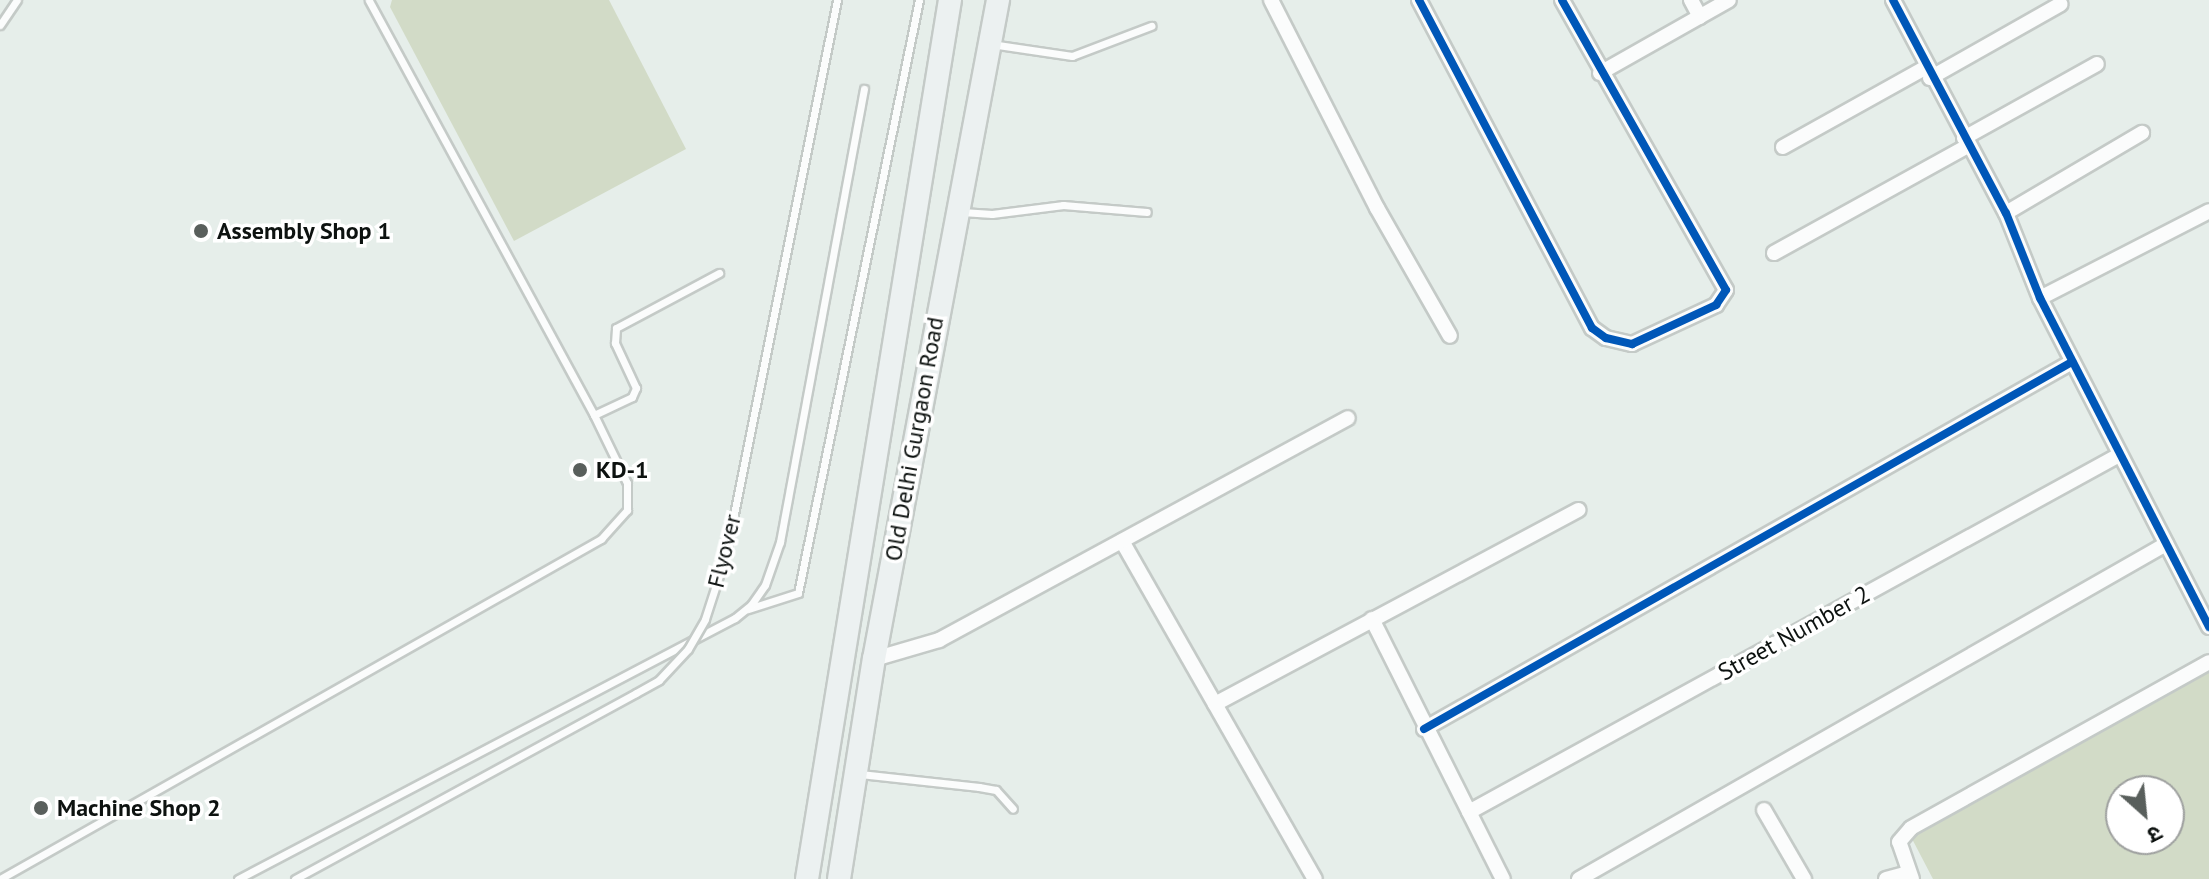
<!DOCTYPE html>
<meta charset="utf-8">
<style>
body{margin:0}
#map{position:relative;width:2209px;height:879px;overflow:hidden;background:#e6eeea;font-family:"PT Sans","Noto Sans Devanagari",sans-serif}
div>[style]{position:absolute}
.green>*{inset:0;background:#d2dbc7}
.roads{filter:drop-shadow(2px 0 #c4cac7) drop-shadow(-2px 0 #c4cac7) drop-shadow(0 2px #c4cac7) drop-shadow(0 -2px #c4cac7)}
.service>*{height:7px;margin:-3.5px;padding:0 3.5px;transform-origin:3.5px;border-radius:3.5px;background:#fbfcfc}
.minor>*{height:14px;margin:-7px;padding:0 7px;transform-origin:7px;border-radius:7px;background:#fbfcfc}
.secondary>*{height:22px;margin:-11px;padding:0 11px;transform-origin:11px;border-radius:11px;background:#ecf1f1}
.bridges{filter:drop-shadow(2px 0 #c4cac7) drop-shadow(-2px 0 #c4cac7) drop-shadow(0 2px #c4cac7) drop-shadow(0 -2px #c4cac7)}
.service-bridge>*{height:7px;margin:-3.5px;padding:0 3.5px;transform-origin:3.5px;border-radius:3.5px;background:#fbfcfc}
.cycleway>*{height:8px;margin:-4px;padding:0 4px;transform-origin:4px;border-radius:4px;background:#0057b8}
.dots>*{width:22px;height:22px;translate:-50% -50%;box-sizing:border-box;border:4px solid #fff;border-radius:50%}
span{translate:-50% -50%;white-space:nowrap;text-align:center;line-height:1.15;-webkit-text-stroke:7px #fff;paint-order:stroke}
.poi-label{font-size:24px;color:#0d1210;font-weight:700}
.left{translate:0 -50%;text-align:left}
.street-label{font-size:24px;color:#0d1210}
.north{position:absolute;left:2105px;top:775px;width:80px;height:80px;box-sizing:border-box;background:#fff;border:2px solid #9ea09f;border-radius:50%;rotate:153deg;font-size:22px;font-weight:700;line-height:32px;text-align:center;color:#0d1210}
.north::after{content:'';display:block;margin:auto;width:28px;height:36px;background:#595f5c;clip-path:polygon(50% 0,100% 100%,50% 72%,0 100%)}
</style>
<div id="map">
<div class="green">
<div style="clip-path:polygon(392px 0,609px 0,686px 149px,514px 241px,390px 7px)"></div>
<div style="clip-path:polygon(evenodd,2209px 670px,2209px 879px,1933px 879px,1910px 835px,2209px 670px,2121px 791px,2169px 791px,2169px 839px,2121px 839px,2121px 791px)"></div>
</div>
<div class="roads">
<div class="service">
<div style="left:0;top:25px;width:30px;rotate:-56deg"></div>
<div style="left:991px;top:44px;width:82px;rotate:8.4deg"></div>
<div style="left:1072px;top:56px;width:85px;rotate:-20.8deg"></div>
<div style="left:962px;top:212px;width:30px;rotate:4deg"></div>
<div style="left:992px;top:214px;width:72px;rotate:-7.2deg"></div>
<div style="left:1063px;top:205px;width:84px;rotate:4.8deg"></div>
<div style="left:594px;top:415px;width:42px;rotate:-25.3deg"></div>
<div style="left:632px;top:397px;width:10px;rotate:-66deg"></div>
<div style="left:636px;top:388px;width:50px;rotate:-115deg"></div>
<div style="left:615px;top:343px;width:15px;rotate:-86deg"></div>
<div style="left:616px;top:328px;width:117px;rotate:-28.1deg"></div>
<div style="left:748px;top:609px;width:52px;rotate:-17.7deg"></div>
<div style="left:798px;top:593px;width:605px;rotate:-78.47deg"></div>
<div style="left:860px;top:774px;width:120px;rotate:6.2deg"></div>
<div style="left:979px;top:787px;width:17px;rotate:10deg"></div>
<div style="left:996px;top:790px;width:25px;rotate:48deg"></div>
<div style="left:0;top:879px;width:691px;rotate:-29.5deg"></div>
<div style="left:601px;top:539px;width:39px;rotate:-48deg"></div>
<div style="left:627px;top:510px;width:27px;rotate:-90deg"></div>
<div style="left:627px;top:483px;width:76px;rotate:-115.9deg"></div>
<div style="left:594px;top:415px;width:472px;rotate:-118.5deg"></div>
<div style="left:238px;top:879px;width:561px;rotate:-27.71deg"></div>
<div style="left:735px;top:618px;width:21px;rotate:-39deg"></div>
<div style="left:751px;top:605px;width:24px;rotate:-55deg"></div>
<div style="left:765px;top:585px;width:46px;rotate:-70.8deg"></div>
<div style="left:780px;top:542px;width:461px;rotate:-79.5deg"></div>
</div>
<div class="minor">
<div style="left:1271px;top:0;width:233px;rotate:63deg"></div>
<div style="left:1377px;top:208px;width:147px;rotate:60.3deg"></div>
<div style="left:1419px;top:0;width:371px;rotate:62.2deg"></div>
<div style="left:1592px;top:328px;width:17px;rotate:36deg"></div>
<div style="left:1606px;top:338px;width:27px;rotate:13deg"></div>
<div style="left:1632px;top:344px;width:93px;rotate:-24.9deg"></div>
<div style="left:1716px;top:305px;width:18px;rotate:-56deg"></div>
<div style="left:1726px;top:290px;width:333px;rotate:-119.5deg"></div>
<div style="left:1691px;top:0;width:19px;rotate:62deg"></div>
<div style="left:1893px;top:0;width:241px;rotate:62.1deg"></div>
<div style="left:2006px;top:213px;width:92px;rotate:68.2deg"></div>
<div style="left:2040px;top:298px;width:370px;rotate:62.8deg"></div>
<div style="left:1600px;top:73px;width:148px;rotate:-29.5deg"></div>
<div style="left:1930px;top:78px;width:150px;rotate:-29.5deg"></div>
<div style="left:1964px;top:138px;width:152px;rotate:-29.1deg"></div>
<div style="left:1783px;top:147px;width:162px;rotate:-29.1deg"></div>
<div style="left:2006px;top:213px;width:158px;rotate:-30.5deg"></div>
<div style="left:1774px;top:253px;width:222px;rotate:-28.9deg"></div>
<div style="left:2040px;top:298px;width:190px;rotate:-27.2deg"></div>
<div style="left:1122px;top:541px;width:389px;rotate:60.3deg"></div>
<div style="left:1372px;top:619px;width:291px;rotate:63.3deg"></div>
<div style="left:874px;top:659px;width:68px;rotate:-16.3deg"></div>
<div style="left:939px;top:640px;width:465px;rotate:-28.5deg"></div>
<div style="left:1215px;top:704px;width:412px;rotate:-28.1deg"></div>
<div style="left:1424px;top:729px;width:745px;rotate:-29.53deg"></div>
<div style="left:1764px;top:810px;width:80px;rotate:59.9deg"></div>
<div style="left:1469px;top:812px;width:742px;rotate:-28.78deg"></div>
<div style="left:1579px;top:879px;width:676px;rotate:-29.71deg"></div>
<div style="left:1886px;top:879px;width:24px;rotate:-15deg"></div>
<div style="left:1912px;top:879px;width:39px;rotate:-109deg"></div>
<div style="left:1899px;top:842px;width:18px;rotate:-49deg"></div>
<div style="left:1911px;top:828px;width:341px;rotate:-29.1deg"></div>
</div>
<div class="secondary">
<div style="left:807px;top:879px;width:891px;rotate:-80.76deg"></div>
<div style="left:839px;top:879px;width:223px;rotate:-81deg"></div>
<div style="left:874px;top:659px;width:671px;rotate:-79.34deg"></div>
</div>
</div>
<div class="bridges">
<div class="service-bridge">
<div style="left:295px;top:879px;width:388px;rotate:-28.6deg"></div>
<div style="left:636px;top:693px;width:26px;rotate:-29deg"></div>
<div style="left:659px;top:680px;width:42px;rotate:-46.9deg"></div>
<div style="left:688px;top:649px;width:34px;rotate:-60deg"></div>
<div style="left:705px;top:619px;width:68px;rotate:-72.1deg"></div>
<div style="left:726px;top:554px;width:565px;rotate:-78.67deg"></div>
</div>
</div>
<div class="cycleway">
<div style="left:1419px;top:0;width:371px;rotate:62.2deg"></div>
<div style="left:1592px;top:328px;width:17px;rotate:36deg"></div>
<div style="left:1606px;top:338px;width:27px;rotate:13deg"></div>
<div style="left:1632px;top:344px;width:93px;rotate:-24.9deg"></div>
<div style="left:1716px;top:305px;width:18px;rotate:-56deg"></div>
<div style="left:1726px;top:290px;width:333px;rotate:-119.5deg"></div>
<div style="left:1893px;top:0;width:241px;rotate:62.1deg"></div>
<div style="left:2006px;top:213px;width:92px;rotate:68.2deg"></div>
<div style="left:2040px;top:298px;width:370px;rotate:62.8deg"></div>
<div style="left:1424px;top:729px;width:745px;rotate:-29.53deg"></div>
</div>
<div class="dots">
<div style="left:201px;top:231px;background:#595f5c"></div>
<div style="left:580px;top:470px;background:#595f5c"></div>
<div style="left:41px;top:808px;background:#595f5c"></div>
</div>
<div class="poi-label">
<span class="left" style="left:217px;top:231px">Assembly Shop 1</span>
<span class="left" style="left:596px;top:470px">KD-1</span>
<span class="left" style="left:57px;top:808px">Machine Shop 2</span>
</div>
<div class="street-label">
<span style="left:914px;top:439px;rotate:-80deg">Old Delhi Gurgaon Road</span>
<span style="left:724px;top:551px;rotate:-76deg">Flyover</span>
<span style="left:1794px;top:633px;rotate:-29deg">Street Number 2</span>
</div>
<div class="north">उ</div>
</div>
